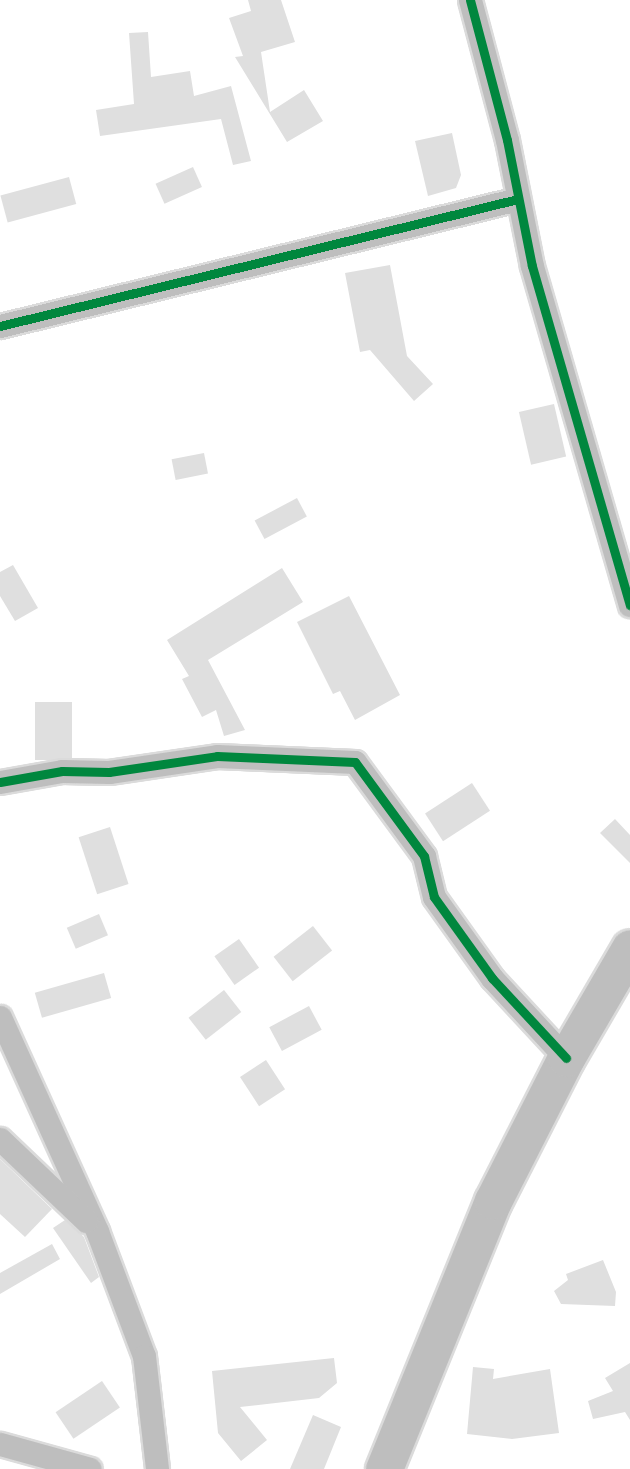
<!DOCTYPE html>
<style>
body{margin:0}
#map{position:relative;width:630px;height:1469px;overflow:hidden;background:#fff;font-family:"IBM Plex Sans",sans-serif}
div>[style]{position:absolute}
.building>*{inset:0;background:#dfdfdf;transform-origin:0 0}
.roads{filter:drop-shadow(2px 0 #dbdbdb) drop-shadow(-2px 0 #dbdbdb) drop-shadow(0 2px #dbdbdb) drop-shadow(0 -2px #dbdbdb)}
.minor>*{height:23px;margin:-11.5px;padding:0 11.5px;transform-origin:11.5px;border-radius:11.5px;background:#bebebe}
.primary>*{height:37px;margin:-18.5px;padding:0 18.5px;transform-origin:18.5px;border-radius:18.5px;background:#bebebe}
.cycleway>*{height:9px;margin:-4.5px;padding:0 4.5px;transform-origin:4.5px;border-radius:4.5px;background:#00873e}
span{translate:-50% -50%;white-space:nowrap;text-align:center;line-height:1.15;-webkit-text-stroke:7px #fff;paint-order:stroke}
</style>
<div id="map">
<div class="building">
<div style="clip-path:polygon(248px 0,281px 0,295px 42px,261px 52px,270px 112px,304px 90px,323px 121px,287px 142px,235px 57px,243px 56px,229px 18px,251px 11px)"></div>
<div style="clip-path:polygon(148px 32px,151px 77px,190px 71px,194px 96px,231px 86px,251px 161px,233px 165px,221px 119px,100px 136px,96px 110px,134px 104px,129px 33px)"></div>
<div style="clip-path:polygon(452px 133px,461px 175px,456px 188px,428px 196px,415px 141px)"></div>
<div style="left:193px;top:167px;width:22px;height:41px;rotate:66deg"></div>
<div style="left:69px;top:177px;width:28px;height:71px;rotate:75deg"></div>
<div style="clip-path:polygon(390px 265px,407px 356px,433px 384px,414px 401px,370px 350px,360px 352px,345px 273px)"></div>
<div style="left:554px;top:404px;width:54px;height:36px;rotate:77deg"></div>
<div style="left:204px;top:453px;width:21px;height:33px;rotate:79deg"></div>
<div style="left:297px;top:498px;width:21px;height:48px;rotate:62deg"></div>
<div style="clip-path:polygon(13px 565px,38px 608px,15px 621px,0 596px,0 572px)"></div>
<div style="clip-path:polygon(282px 568px,303px 602px,208px 660px,245px 730px,224px 736px,216px 710px,202px 717px,182px 679px,189px 676px,167px 640px)"></div>
<div style="clip-path:polygon(349px 596px,400px 695px,355px 720px,340px 691px,333px 694px,297px 622px)"></div>
<div style="left:35px;top:702px;width:37px;height:58px"></div>
<div style="left:472px;top:783px;width:33px;height:56px;rotate:57deg"></div>
<div style="clip-path:polygon(615px 819px,630px 835px,630px 863px,600px 833px)"></div>
<div style="left:110px;top:827px;width:60px;height:33px;rotate:72deg"></div>
<div style="left:99px;top:914px;width:23px;height:35px;rotate:67deg"></div>
<div style="left:313px;top:926px;width:31px;height:50px;rotate:52deg"></div>
<div style="left:239px;top:939px;width:35px;height:30px;rotate:55deg"></div>
<div style="left:104px;top:973px;width:26px;height:72px;rotate:74deg"></div>
<div style="left:224px;top:990px;width:28px;height:45px;rotate:52deg"></div>
<div style="left:309px;top:1006px;width:27px;height:45px;rotate:62deg"></div>
<div style="left:266px;top:1060px;width:35px;height:31px;rotate:57deg"></div>
<div style="clip-path:polygon(0 1159px,52px 1209px,25px 1237px,0 1214px)"></div>
<div style="clip-path:polygon(65px 1220px,84px 1237px,99px 1277px,91px 1283px,53px 1228px)"></div>
<div style="clip-path:polygon(52px 1244px,60px 1259px,0 1294px,0 1273px)"></div>
<div style="clip-path:polygon(603px 1260px,616px 1292px,615px 1306px,561px 1304px,554px 1291px,568px 1280px,566px 1274px)"></div>
<div style="clip-path:polygon(334px 1358px,337px 1383px,319px 1398px,240px 1407px,267px 1440px,241px 1461px,218px 1433px,212px 1371px)"></div>
<div style="clip-path:polygon(630px 1363px,630px 1420px,625px 1412px,593px 1419px,588px 1401px,613px 1391px,605px 1378px)"></div>
<div style="clip-path:polygon(473px 1367px,494px 1369px,493px 1379px,550px 1369px,559px 1433px,512px 1439px,467px 1434px)"></div>
<div style="left:102px;top:1381px;width:32px;height:56px;rotate:56deg"></div>
<div style="clip-path:polygon(313px 1415px,341px 1427px,324px 1469px,290px 1469px)"></div>
</div>
<div class="roads">
<div class="minor">
<div style="left:470px;top:0;width:145px;rotate:75.2deg"></div>
<div style="left:507px;top:140px;width:128px;rotate:78.8deg"></div>
<div style="left:532px;top:266px;width:353px;rotate:73.9deg"></div>
<div style="left:0;top:326px;width:533px;rotate:-13.78deg"></div>
<div style="left:0;top:782px;width:63px;rotate:-10.1deg"></div>
<div style="left:62px;top:771px;width:47px;rotate:1.2deg"></div>
<div style="left:109px;top:772px;width:109px;rotate:-8.4deg"></div>
<div style="left:217px;top:756px;width:138px;rotate:2.5deg"></div>
<div style="left:355px;top:762px;width:117px;rotate:53.7deg"></div>
<div style="left:424px;top:856px;width:42px;rotate:76.3deg"></div>
<div style="left:434px;top:897px;width:100px;rotate:54.4deg"></div>
<div style="left:492px;top:978px;width:109px;rotate:47.2deg"></div>
<div style="left:0;top:1017px;width:235px;rotate:65.6deg"></div>
<div style="left:97px;top:1231px;width:134px;rotate:69.4deg"></div>
<div style="left:144px;top:1356px;width:114px;rotate:83.4deg"></div>
<div style="left:0;top:1139px;width:119px;rotate:43.6deg"></div>
<div style="left:0;top:1444px;width:93px;rotate:15.5deg"></div>
</div>
<div class="primary">
<div style="left:384px;top:1469px;width:289px;rotate:-67.9deg"></div>
<div style="left:493px;top:1201px;width:161px;rotate:-63deg"></div>
<div style="left:566px;top:1058px;width:127px;rotate:-59.8deg"></div>
</div>
</div>
<div class="cycleway">
<div style="left:470px;top:0;width:145px;rotate:75.2deg"></div>
<div style="left:507px;top:140px;width:128px;rotate:78.8deg"></div>
<div style="left:532px;top:266px;width:353px;rotate:73.9deg"></div>
<div style="left:0;top:326px;width:533px;rotate:-13.78deg"></div>
<div style="left:0;top:782px;width:63px;rotate:-10.1deg"></div>
<div style="left:62px;top:771px;width:47px;rotate:1.2deg"></div>
<div style="left:109px;top:772px;width:109px;rotate:-8.4deg"></div>
<div style="left:217px;top:756px;width:138px;rotate:2.5deg"></div>
<div style="left:355px;top:762px;width:117px;rotate:53.7deg"></div>
<div style="left:424px;top:856px;width:42px;rotate:76.3deg"></div>
<div style="left:434px;top:897px;width:100px;rotate:54.4deg"></div>
<div style="left:492px;top:978px;width:109px;rotate:47.2deg"></div>
</div>
</div>
